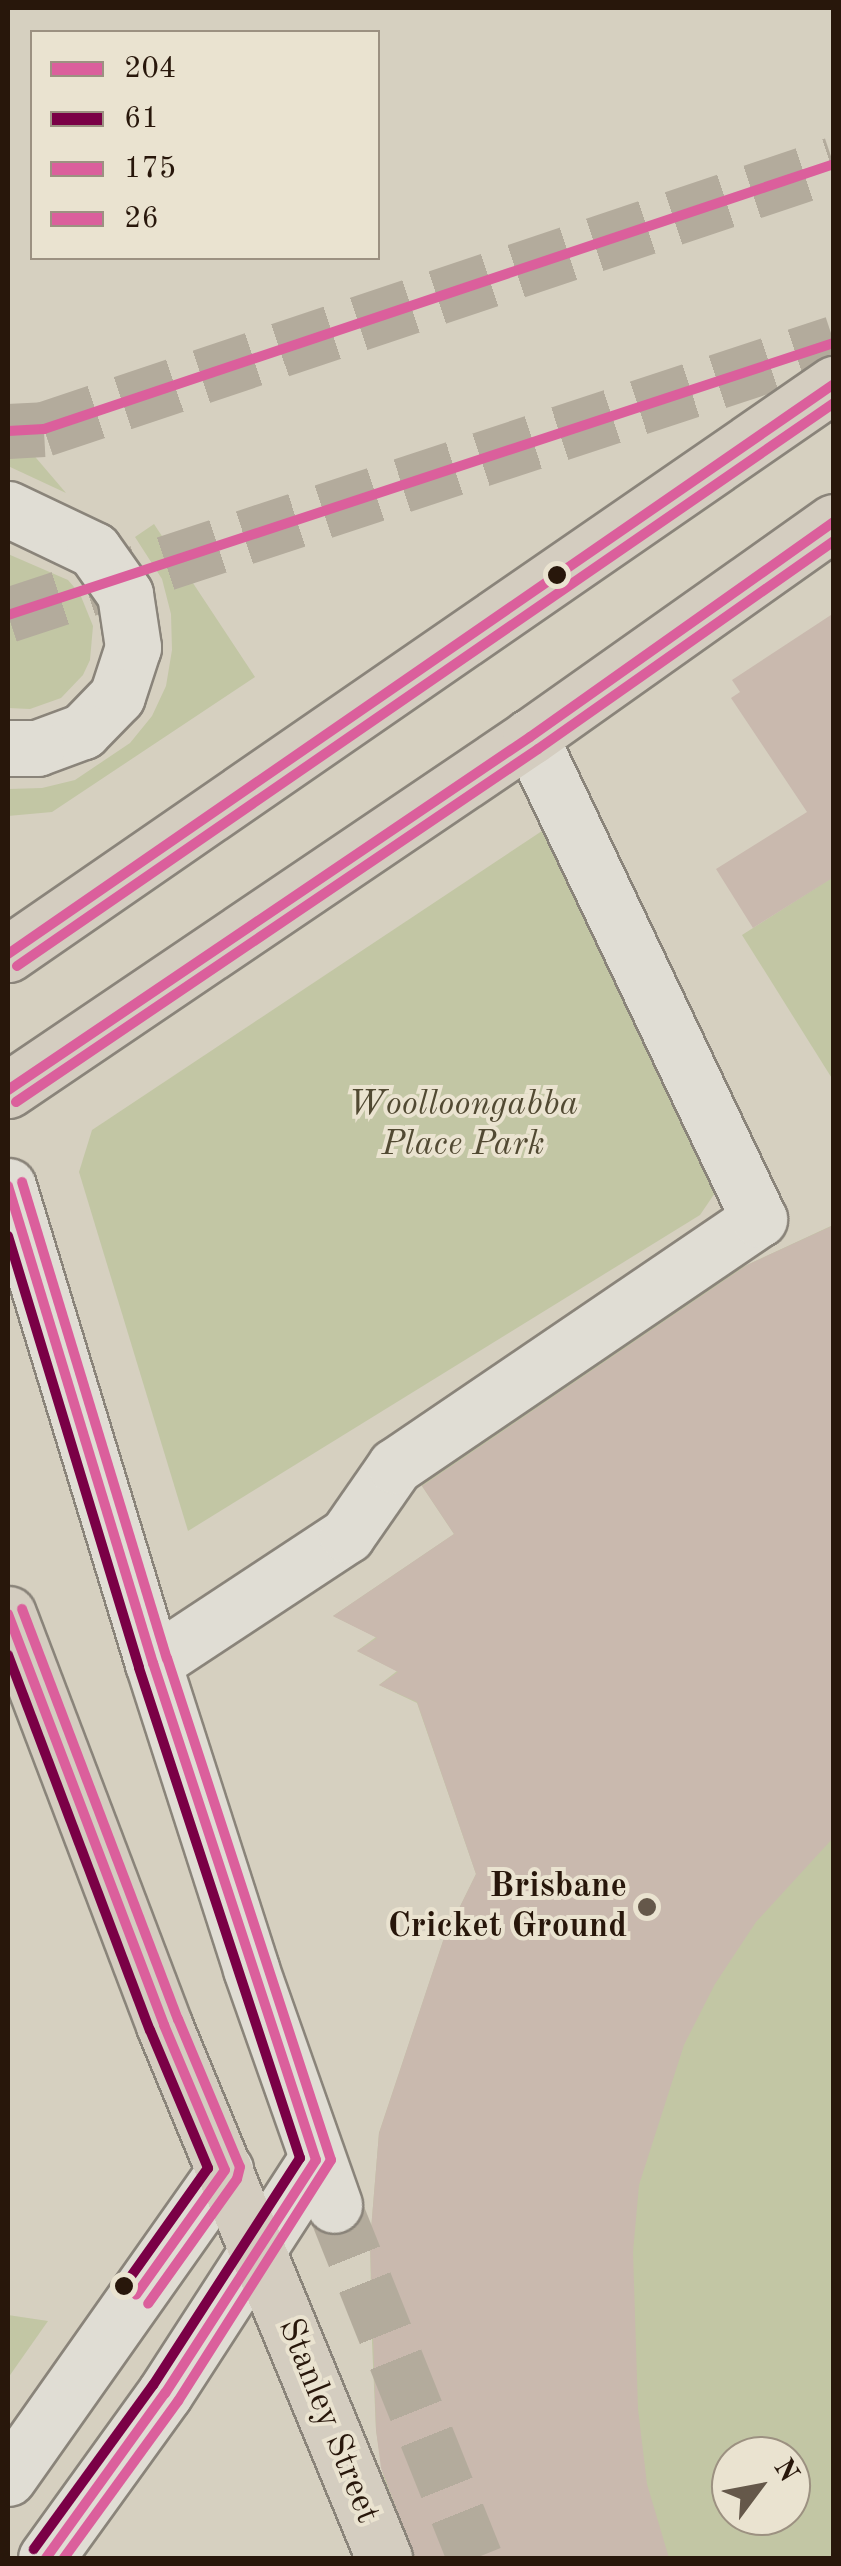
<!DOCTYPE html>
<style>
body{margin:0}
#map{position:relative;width:841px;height:2566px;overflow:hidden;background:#d6d0c0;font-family:"Old Standard TT",serif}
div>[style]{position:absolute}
.green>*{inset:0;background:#c2c6a4}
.building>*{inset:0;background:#c9b9ae}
.minor-tunnel>*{height:55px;margin-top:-27.5px;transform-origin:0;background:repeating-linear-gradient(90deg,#b3ab9c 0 55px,transparent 0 83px)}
.highway-tunnel>*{height:55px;margin-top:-27.5px;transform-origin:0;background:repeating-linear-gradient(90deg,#b3ab9c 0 55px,transparent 0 83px)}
.roads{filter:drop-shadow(2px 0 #8a847a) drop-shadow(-2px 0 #8a847a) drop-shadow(0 2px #8a847a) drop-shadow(0 -2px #8a847a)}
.minor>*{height:55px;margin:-27.5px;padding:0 27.5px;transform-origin:27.5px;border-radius:27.5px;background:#e0ddd4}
.major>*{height:55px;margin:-27.5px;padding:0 27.5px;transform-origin:27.5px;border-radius:27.5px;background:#d4cdc0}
.highway>*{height:55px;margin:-27.5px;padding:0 27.5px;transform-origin:27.5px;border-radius:27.5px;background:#d4cdc0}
.bus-1>*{height:10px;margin:-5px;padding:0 5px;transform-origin:5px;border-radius:5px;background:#db5f9c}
.bus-2>*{height:10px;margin:-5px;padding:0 5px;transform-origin:5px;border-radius:5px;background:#7a0046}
.bus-3>*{height:10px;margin:-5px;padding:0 5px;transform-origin:5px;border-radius:5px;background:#db5f9c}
.bus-4>*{height:10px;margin:-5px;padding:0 5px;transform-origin:5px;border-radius:5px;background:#db5f9c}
.bus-5>*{height:10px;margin:-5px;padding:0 5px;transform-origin:5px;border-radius:5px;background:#db5f9c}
.bus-6>*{height:10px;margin:-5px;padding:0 5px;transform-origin:5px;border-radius:5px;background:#db5f9c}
.dots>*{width:28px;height:28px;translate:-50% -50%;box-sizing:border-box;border:5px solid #eae3d0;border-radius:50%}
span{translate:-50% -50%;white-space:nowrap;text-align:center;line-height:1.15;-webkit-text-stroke:8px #eae3d0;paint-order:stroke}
.park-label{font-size:35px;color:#514932;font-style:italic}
.poi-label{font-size:35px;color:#28170b;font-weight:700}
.right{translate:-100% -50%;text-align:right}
.street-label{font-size:35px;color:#28170b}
.frame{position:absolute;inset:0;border:10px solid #28170b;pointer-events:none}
.legend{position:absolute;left:30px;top:30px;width:350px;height:230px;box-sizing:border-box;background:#eae3d0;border:2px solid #9c9181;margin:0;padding:12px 18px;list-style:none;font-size:30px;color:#28170b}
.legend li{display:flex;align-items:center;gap:20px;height:50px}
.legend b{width:50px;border:2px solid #9c9181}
.north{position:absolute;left:711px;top:2436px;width:100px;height:100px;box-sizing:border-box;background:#eae3d0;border:2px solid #9c9181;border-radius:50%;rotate:58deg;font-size:28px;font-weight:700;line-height:40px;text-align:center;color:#28170b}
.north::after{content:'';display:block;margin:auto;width:35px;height:45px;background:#65584a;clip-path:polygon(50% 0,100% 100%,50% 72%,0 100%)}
</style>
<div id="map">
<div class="green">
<div style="clip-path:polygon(8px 425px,66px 493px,8px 466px)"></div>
<div style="clip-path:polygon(154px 524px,255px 677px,52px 812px,8px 816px,8px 789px,42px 788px,75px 780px,130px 743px,152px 716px,166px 686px,172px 650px,171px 614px,162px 579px,135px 537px)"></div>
<div style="clip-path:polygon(8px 554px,68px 580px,80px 594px,93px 626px,90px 660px,83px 675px,61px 698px,30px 709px,8px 708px)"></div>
<div style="clip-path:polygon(548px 827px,717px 1190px,700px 1215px,188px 1531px,79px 1172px,92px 1130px)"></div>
<div style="clip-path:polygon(833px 877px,833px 1080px,742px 935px)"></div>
<div style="clip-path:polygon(evenodd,833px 1225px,833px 2558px,396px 2558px,376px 2430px,372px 2343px,370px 2242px,379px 2133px,443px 1941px,476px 1874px,417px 1703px,379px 1685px,397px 1671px,357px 1651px,376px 1637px,333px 1616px,454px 1534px,410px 1468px,626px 1321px,833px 1225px,731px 2456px,791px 2456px,791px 2516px,731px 2516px,731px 2456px)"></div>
<div style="clip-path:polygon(8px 2315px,48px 2321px,8px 2378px)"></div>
</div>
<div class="building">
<div style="clip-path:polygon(834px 613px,834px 877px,753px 928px,716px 869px,807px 812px,731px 698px,740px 692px,732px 680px)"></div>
<div style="clip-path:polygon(834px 1225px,834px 1837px,756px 1922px,715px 1984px,684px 2045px,639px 2185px,633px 2252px,638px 2409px,647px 2484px,669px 2558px,415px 2558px,381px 2468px,376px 2430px,370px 2242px,379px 2133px,443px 1941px,476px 1874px,417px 1702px,379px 1685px,398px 1672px,357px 1651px,377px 1638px,333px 1616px,454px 1534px,422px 1486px,747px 1265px)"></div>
</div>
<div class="minor-tunnel">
<div style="left:334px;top:2205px;width:380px;rotate:68.2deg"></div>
</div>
<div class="highway-tunnel">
<div style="left:8px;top:431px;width:36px;rotate:-3deg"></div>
<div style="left:44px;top:429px;width:833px;rotate:-18.54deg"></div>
<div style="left:8px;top:615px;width:870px;rotate:-18.23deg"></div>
</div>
<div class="roads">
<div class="minor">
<div style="left:8px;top:509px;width:95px;rotate:25.5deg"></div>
<div style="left:94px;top:550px;width:54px;rotate:54.8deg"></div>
<div style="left:125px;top:594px;width:54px;rotate:81.4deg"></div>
<div style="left:133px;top:647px;width:52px;rotate:108.1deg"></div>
<div style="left:117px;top:696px;width:49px;rotate:134.2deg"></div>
<div style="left:83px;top:731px;width:49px;rotate:159.7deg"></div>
<div style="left:37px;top:748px;width:29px;rotate:180deg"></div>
<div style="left:8px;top:1186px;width:499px;rotate:73.1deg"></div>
<div style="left:153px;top:1663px;width:321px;rotate:72.2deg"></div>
<div style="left:251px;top:1969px;width:250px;rotate:70.6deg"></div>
<div style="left:153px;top:1663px;width:232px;rotate:-33.4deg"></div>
<div style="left:347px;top:1535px;width:84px;rotate:-55.2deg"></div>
<div style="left:395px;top:1466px;width:440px;rotate:-34.2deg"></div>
<div style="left:759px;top:1219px;width:534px;rotate:-115.41deg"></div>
<div style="left:8px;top:2478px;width:377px;rotate:-54.8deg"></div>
<div style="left:46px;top:2558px;width:203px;rotate:-54.2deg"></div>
<div style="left:165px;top:2393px;width:278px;rotate:-57.1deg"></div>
</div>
<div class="major">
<div style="left:8px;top:1614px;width:440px;rotate:69.2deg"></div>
<div style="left:164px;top:2025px;width:577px;rotate:67.57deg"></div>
</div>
<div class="highway">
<div style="left:8px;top:954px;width:1004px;rotate:-34.61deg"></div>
<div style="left:8px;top:1090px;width:630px;rotate:-34.07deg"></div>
<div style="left:530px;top:737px;width:372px;rotate:-35.3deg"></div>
</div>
</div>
<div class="bus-1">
<div style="left:8px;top:1186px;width:499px;rotate:73.1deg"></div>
<div style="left:153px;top:1663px;width:523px;rotate:71.84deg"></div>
<div style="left:316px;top:2160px;width:278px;rotate:122.9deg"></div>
<div style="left:165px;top:2393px;width:203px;rotate:125.8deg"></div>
<div style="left:8px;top:1614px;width:440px;rotate:69.2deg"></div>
<div style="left:164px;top:2025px;width:157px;rotate:67.2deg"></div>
<div style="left:225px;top:2170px;width:153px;rotate:125.5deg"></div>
</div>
<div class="bus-2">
<div style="left:8px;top:1236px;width:451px;rotate:73.1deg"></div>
<div style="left:139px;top:1668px;width:516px;rotate:71.81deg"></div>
<div style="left:300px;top:2158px;width:270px;rotate:122.9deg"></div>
<div style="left:153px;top:2385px;width:203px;rotate:126deg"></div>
<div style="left:8px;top:1655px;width:401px;rotate:69.3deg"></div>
<div style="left:150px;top:2030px;width:150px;rotate:67.2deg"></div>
<div style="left:208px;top:2168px;width:145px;rotate:125.4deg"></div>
</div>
<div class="bus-3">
<div style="left:22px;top:1182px;width:498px;rotate:73.1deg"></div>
<div style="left:167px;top:1658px;width:528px;rotate:71.91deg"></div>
<div style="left:331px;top:2160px;width:285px;rotate:122.4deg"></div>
<div style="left:178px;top:2401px;width:194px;rotate:126deg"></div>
<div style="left:22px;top:1609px;width:439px;rotate:69.2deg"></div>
<div style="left:178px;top:2019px;width:160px;rotate:67.3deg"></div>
<div style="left:240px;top:2167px;width:12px;rotate:104deg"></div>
<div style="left:237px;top:2179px;width:153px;rotate:125.5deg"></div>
</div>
<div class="bus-4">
<div style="left:8px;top:954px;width:1004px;rotate:-34.61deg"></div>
<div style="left:8px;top:1090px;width:630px;rotate:-34.07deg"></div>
<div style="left:530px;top:737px;width:372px;rotate:-35.3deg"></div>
</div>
<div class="bus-5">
<div style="left:17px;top:966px;width:992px;rotate:-34.57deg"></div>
<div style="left:16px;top:1102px;width:630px;rotate:-34.07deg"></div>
<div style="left:538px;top:749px;width:362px;rotate:-35.1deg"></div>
</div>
<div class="bus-6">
<div style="left:8px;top:431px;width:36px;rotate:-3deg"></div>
<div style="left:44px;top:429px;width:833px;rotate:-18.54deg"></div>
<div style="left:8px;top:615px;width:870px;rotate:-18.23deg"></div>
</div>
<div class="dots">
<div style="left:557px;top:575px;background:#28170b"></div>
<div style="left:647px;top:1907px;background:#65584a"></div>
<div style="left:124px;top:2286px;background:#28170b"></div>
</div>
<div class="park-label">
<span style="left:463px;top:1125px">Woolloongabba<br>Place Park</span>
</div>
<div class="poi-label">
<span class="right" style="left:627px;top:1907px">Brisbane<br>Cricket Ground</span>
</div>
<div class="street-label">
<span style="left:328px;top:2421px;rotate:68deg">Stanley Street</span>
</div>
<div class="frame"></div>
<ul class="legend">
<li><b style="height:12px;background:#db5f9c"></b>204</li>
<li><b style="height:12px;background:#7a0046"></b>61</li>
<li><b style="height:12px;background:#db5f9c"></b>175</li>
<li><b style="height:12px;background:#db5f9c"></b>26</li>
</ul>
<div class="north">N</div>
</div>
